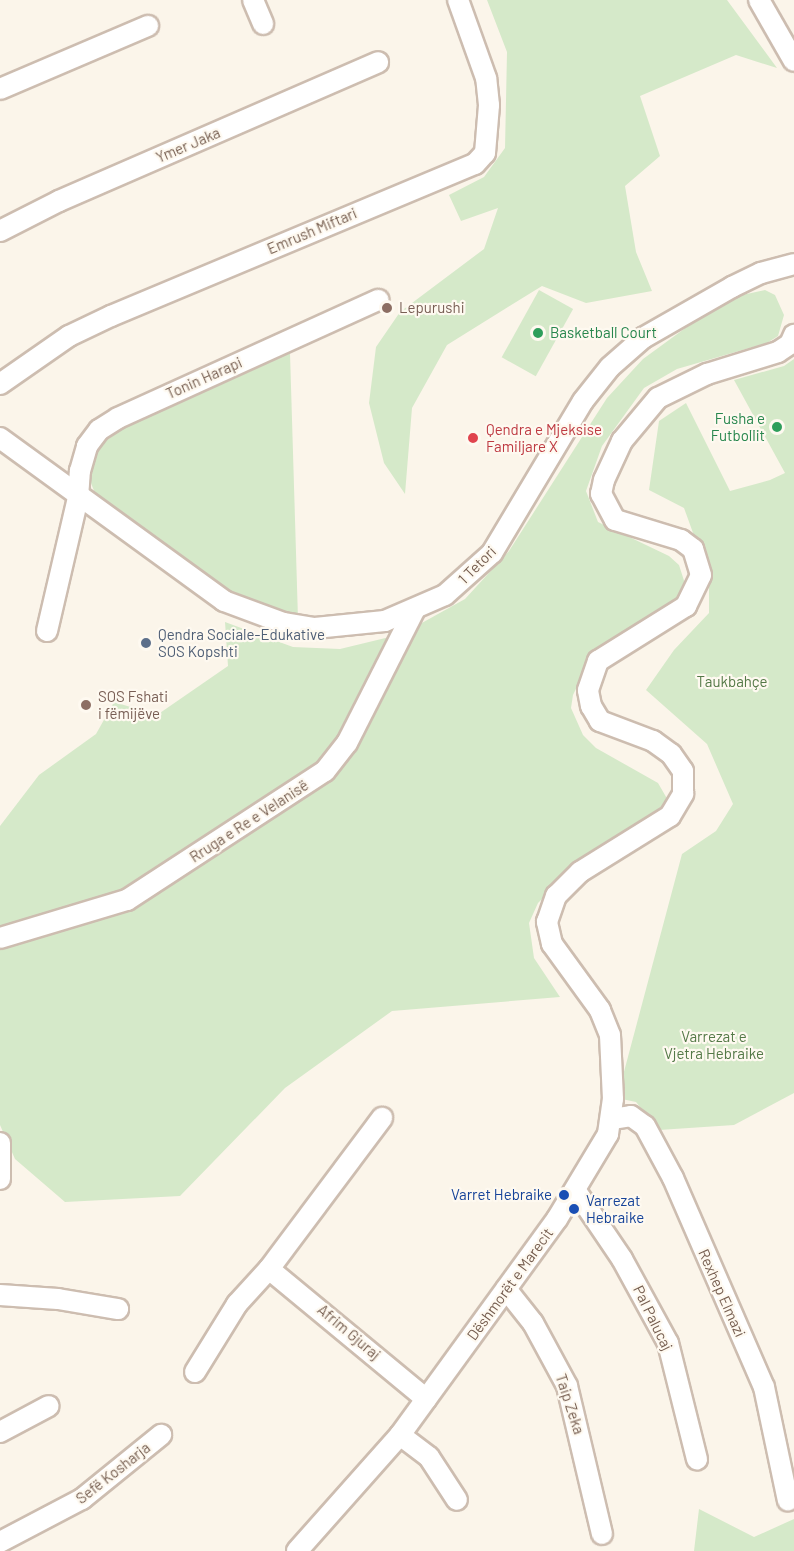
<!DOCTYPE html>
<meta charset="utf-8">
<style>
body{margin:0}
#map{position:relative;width:794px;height:1551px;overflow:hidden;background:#fbf5ea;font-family:Barlow,sans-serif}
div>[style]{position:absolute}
.green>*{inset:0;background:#d5e9c9;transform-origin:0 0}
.roads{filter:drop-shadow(2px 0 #cdbdb0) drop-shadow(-2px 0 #cdbdb0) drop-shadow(0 2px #cdbdb0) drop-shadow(0 -2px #cdbdb0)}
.minor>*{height:20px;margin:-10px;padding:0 10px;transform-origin:10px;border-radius:10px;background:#fff}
.dots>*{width:16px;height:16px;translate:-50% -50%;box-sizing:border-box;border:3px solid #fef9f0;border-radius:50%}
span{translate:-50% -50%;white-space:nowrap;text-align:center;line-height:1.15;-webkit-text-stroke:4.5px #fef9f0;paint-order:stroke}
.street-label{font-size:15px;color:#755d4f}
.education-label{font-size:15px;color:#785e54}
.left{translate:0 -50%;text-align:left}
.leisure-label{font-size:15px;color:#27864d}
.right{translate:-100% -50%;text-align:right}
.health-label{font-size:15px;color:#be3a42}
.service-label{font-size:15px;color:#4e5e75}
.park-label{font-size:15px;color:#547947}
.transit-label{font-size:15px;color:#164399}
</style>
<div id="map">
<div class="green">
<div style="clip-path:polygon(487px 0,727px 0,777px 68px,736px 55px,640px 96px,660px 156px,625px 186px,636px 252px,652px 291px,586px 303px,542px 286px,447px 345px,412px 408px,405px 494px,384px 463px,369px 403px,376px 347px,400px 312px,484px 249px,498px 208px,461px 221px,449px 195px,484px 177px,505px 148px,507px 52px)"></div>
<div style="left:539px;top:290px;width:39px;height:77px;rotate:29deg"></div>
<div style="clip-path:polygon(765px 290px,775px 295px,784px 315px,778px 336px,767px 343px,677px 369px,644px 388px,602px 446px,586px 491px,598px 522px,669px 556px,679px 565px,687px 590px,684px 603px,585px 670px,573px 695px,571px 708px,583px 735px,596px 748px,658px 783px,669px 802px,668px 816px,554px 887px,538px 903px,529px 923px,534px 958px,560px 997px,392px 1011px,285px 1088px,180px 1196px,65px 1202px,15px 1159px,0 1125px,0 826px,39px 775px,96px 734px,114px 702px,157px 715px,228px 666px,225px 622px,293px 647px,340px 649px,402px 634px,465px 599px,509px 551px,607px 398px,643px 359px,706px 313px,742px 295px)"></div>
<div style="clip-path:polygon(290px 353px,298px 619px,235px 596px,98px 501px,89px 478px,98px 447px,120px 430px)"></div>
<div style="clip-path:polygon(794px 359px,794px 1093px,734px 1125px,659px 1130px,636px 1102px,617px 1098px,682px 854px,716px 831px,733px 804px,707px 744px,646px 690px,674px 650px,709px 613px,709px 577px,684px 508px,649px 490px,659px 421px,686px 403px,730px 491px,770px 480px,785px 473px,734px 380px,784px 366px)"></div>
<div style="clip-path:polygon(699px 1509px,754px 1537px,794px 1519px,794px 1551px,694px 1551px)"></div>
</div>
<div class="roads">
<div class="minor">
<div style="left:253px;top:0;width:26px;rotate:67deg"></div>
<div style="left:759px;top:0;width:70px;rotate:60.2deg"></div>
<div style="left:0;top:89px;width:161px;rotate:-23.1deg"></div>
<div style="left:0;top:231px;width:66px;rotate:-27deg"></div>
<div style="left:59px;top:201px;width:348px;rotate:-23.5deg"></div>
<div style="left:0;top:384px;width:84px;rotate:-34.8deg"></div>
<div style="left:69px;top:336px;width:47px;rotate:-25.5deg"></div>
<div style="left:111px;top:316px;width:394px;rotate:-22.7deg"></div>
<div style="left:475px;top:164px;width:15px;rotate:-48deg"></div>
<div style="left:485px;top:153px;width:48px;rotate:-85.2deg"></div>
<div style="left:489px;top:105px;width:27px;rotate:-96deg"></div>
<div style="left:486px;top:78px;width:83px;rotate:-109.7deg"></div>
<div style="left:0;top:438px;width:277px;rotate:36deg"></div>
<div style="left:224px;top:601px;width:63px;rotate:20.4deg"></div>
<div style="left:283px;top:623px;width:32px;rotate:9deg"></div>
<div style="left:315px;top:628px;width:70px;rotate:-5.7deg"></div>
<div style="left:385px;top:621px;width:65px;rotate:-23.4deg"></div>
<div style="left:445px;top:595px;width:63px;rotate:-41.8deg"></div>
<div style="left:492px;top:553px;width:177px;rotate:-59.1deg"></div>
<div style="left:583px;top:401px;width:43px;rotate:-51.5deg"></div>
<div style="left:610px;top:367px;width:44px;rotate:-41.3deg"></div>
<div style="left:643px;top:338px;width:103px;rotate:-29.8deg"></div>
<div style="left:732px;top:287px;width:32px;rotate:-26deg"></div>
<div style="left:761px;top:273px;width:34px;rotate:-15deg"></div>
<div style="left:47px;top:631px;width:137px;rotate:-76.9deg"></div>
<div style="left:78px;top:498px;width:27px;rotate:-86deg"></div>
<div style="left:80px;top:471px;width:26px;rotate:-74deg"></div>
<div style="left:87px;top:446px;width:20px;rotate:-53deg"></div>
<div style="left:99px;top:430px;width:22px;rotate:-32deg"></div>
<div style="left:118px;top:418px;width:286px;rotate:-24.4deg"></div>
<div style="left:0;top:938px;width:133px;rotate:-16.7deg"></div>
<div style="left:127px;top:900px;width:236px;rotate:-33.1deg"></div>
<div style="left:325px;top:771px;width:36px;rotate:-52deg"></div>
<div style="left:347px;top:743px;width:150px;rotate:-63.1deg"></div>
<div style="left:612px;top:1119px;width:19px;rotate:-9deg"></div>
<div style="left:631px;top:1116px;width:17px;rotate:36deg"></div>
<div style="left:645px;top:1126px;width:59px;rotate:61.7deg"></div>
<div style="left:673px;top:1178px;width:228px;rotate:66.5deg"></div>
<div style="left:764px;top:1387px;width:116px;rotate:78.1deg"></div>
<div style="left:0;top:1143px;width:36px;rotate:90deg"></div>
<div style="left:576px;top:1191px;width:82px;rotate:55.9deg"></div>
<div style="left:622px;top:1259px;width:96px;rotate:61.3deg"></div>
<div style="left:668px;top:1343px;width:120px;rotate:76deg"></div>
<div style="left:269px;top:1269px;width:204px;rotate:39.6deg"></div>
<div style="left:506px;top:1289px;width:43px;rotate:51.5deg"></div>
<div style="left:533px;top:1323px;width:72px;rotate:61.6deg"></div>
<div style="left:567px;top:1386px;width:152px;rotate:76.7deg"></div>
<div style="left:0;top:1295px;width:58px;rotate:3.9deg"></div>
<div style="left:58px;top:1299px;width:61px;rotate:9.5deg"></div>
<div style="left:195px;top:1372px;width:80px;rotate:-58.3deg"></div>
<div style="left:237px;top:1304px;width:47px;rotate:-47.6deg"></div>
<div style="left:269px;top:1269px;width:189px;rotate:-53.2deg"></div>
<div style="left:0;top:1432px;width:55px;rotate:-28deg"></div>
<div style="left:400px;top:1435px;width:36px;rotate:37deg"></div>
<div style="left:429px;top:1457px;width:51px;rotate:56.9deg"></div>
<div style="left:0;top:1542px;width:93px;rotate:-27.7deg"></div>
<div style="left:82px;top:1499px;width:102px;rotate:-39deg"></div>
<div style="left:297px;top:1551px;width:155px;rotate:-48.4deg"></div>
<div style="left:400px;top:1435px;width:267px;rotate:-54deg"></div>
<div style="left:557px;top:1219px;width:99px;rotate:-59deg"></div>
<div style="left:608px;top:1134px;width:35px;rotate:-82deg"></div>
<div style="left:613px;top:1099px;width:64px;rotate:-92.7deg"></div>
<div style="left:610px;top:1035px;width:27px;rotate:-112deg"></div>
<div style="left:600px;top:1010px;width:82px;rotate:-126deg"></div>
<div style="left:552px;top:944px;width:23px;rotate:-103deg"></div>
<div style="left:547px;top:922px;width:28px;rotate:-71deg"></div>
<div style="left:556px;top:896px;width:34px;rotate:-45deg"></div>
<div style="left:580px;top:872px;width:106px;rotate:-31.9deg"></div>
<div style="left:670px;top:816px;width:26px;rotate:-59deg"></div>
<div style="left:683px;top:794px;width:23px;rotate:-90deg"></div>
<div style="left:683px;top:771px;width:21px;rotate:-125deg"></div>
<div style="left:671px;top:754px;width:22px;rotate:-144deg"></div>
<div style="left:653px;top:741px;width:57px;rotate:-159.3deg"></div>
<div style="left:600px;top:721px;width:17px;rotate:-121deg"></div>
<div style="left:591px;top:706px;width:16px;rotate:-101deg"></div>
<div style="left:588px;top:690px;width:31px;rotate:-71deg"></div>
<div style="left:598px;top:661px;width:104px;rotate:-32deg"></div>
<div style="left:686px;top:606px;width:34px;rotate:-64deg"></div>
<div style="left:701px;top:575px;width:27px;rotate:-107deg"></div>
<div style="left:693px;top:549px;width:15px;rotate:-143deg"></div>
<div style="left:681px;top:540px;width:69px;rotate:-163.1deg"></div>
<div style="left:615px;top:520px;width:30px;rotate:-118deg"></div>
<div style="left:601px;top:494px;width:14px;rotate:-78deg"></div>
<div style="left:604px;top:480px;width:43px;rotate:-65.2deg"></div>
<div style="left:622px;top:441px;width:56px;rotate:-50.1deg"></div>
<div style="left:658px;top:398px;width:55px;rotate:-26.1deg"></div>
<div style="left:707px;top:374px;width:74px;rotate:-17.2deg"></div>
<div style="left:778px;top:352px;width:14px;rotate:-34deg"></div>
<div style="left:790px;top:344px;width:10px;rotate:-66deg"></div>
</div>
</div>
<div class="dots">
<div style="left:387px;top:308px;background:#8d6e63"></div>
<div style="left:538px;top:333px;background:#2e9e5b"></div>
<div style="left:777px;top:427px;background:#2e9e5b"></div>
<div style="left:473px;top:438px;background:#e0444e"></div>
<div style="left:146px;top:643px;background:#5c6f8a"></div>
<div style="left:86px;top:705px;background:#8d6e63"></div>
<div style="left:564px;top:1195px;background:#1a4fb4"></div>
<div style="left:574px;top:1209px;background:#1a4fb4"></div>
</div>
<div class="street-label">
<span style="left:188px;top:145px;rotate:-23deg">Ymer Jaka</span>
<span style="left:312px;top:231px;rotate:-23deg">Emrush Miftari</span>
<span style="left:204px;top:378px;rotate:-24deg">Tonin Harapi</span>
<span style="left:477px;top:565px;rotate:-45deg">1 Tetori</span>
<span style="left:249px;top:821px;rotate:-33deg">Rruga e Re e Velanisë</span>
<span style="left:510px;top:1284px;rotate:-54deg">Dëshmorët e Marecit</span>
<span style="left:722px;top:1293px;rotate:66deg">Rexhep Elmazi</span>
<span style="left:653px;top:1318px;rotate:64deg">Pal Palucaj</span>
<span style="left:349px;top:1332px;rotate:40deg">Afrim Gjuraj</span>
<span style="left:570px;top:1404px;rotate:72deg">Taip Zeka</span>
<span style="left:113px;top:1473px;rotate:-38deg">Sefë Kosharja</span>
</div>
<div class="education-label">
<span class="left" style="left:399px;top:308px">Lepurushi</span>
<span class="left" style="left:98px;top:705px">SOS Fshati<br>i fëmijëve</span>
</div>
<div class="leisure-label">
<span class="left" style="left:550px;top:333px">Basketball Court</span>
<span class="right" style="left:765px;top:427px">Fusha e<br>Futbollit</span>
</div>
<div class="health-label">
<span class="left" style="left:486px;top:438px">Qendra e Mjeksise<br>Familjare X</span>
</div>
<div class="service-label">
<span class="left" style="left:158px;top:643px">Qendra Sociale-Edukative<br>SOS Kopshti</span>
</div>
<div class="park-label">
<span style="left:732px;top:682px">Taukbahçe</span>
<span style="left:714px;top:1045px">Varrezat e<br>Vjetra Hebraike</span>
</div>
<div class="transit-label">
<span class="right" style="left:552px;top:1195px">Varret Hebraike</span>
<span class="left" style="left:586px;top:1209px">Varrezat<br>Hebraike</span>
</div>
</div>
